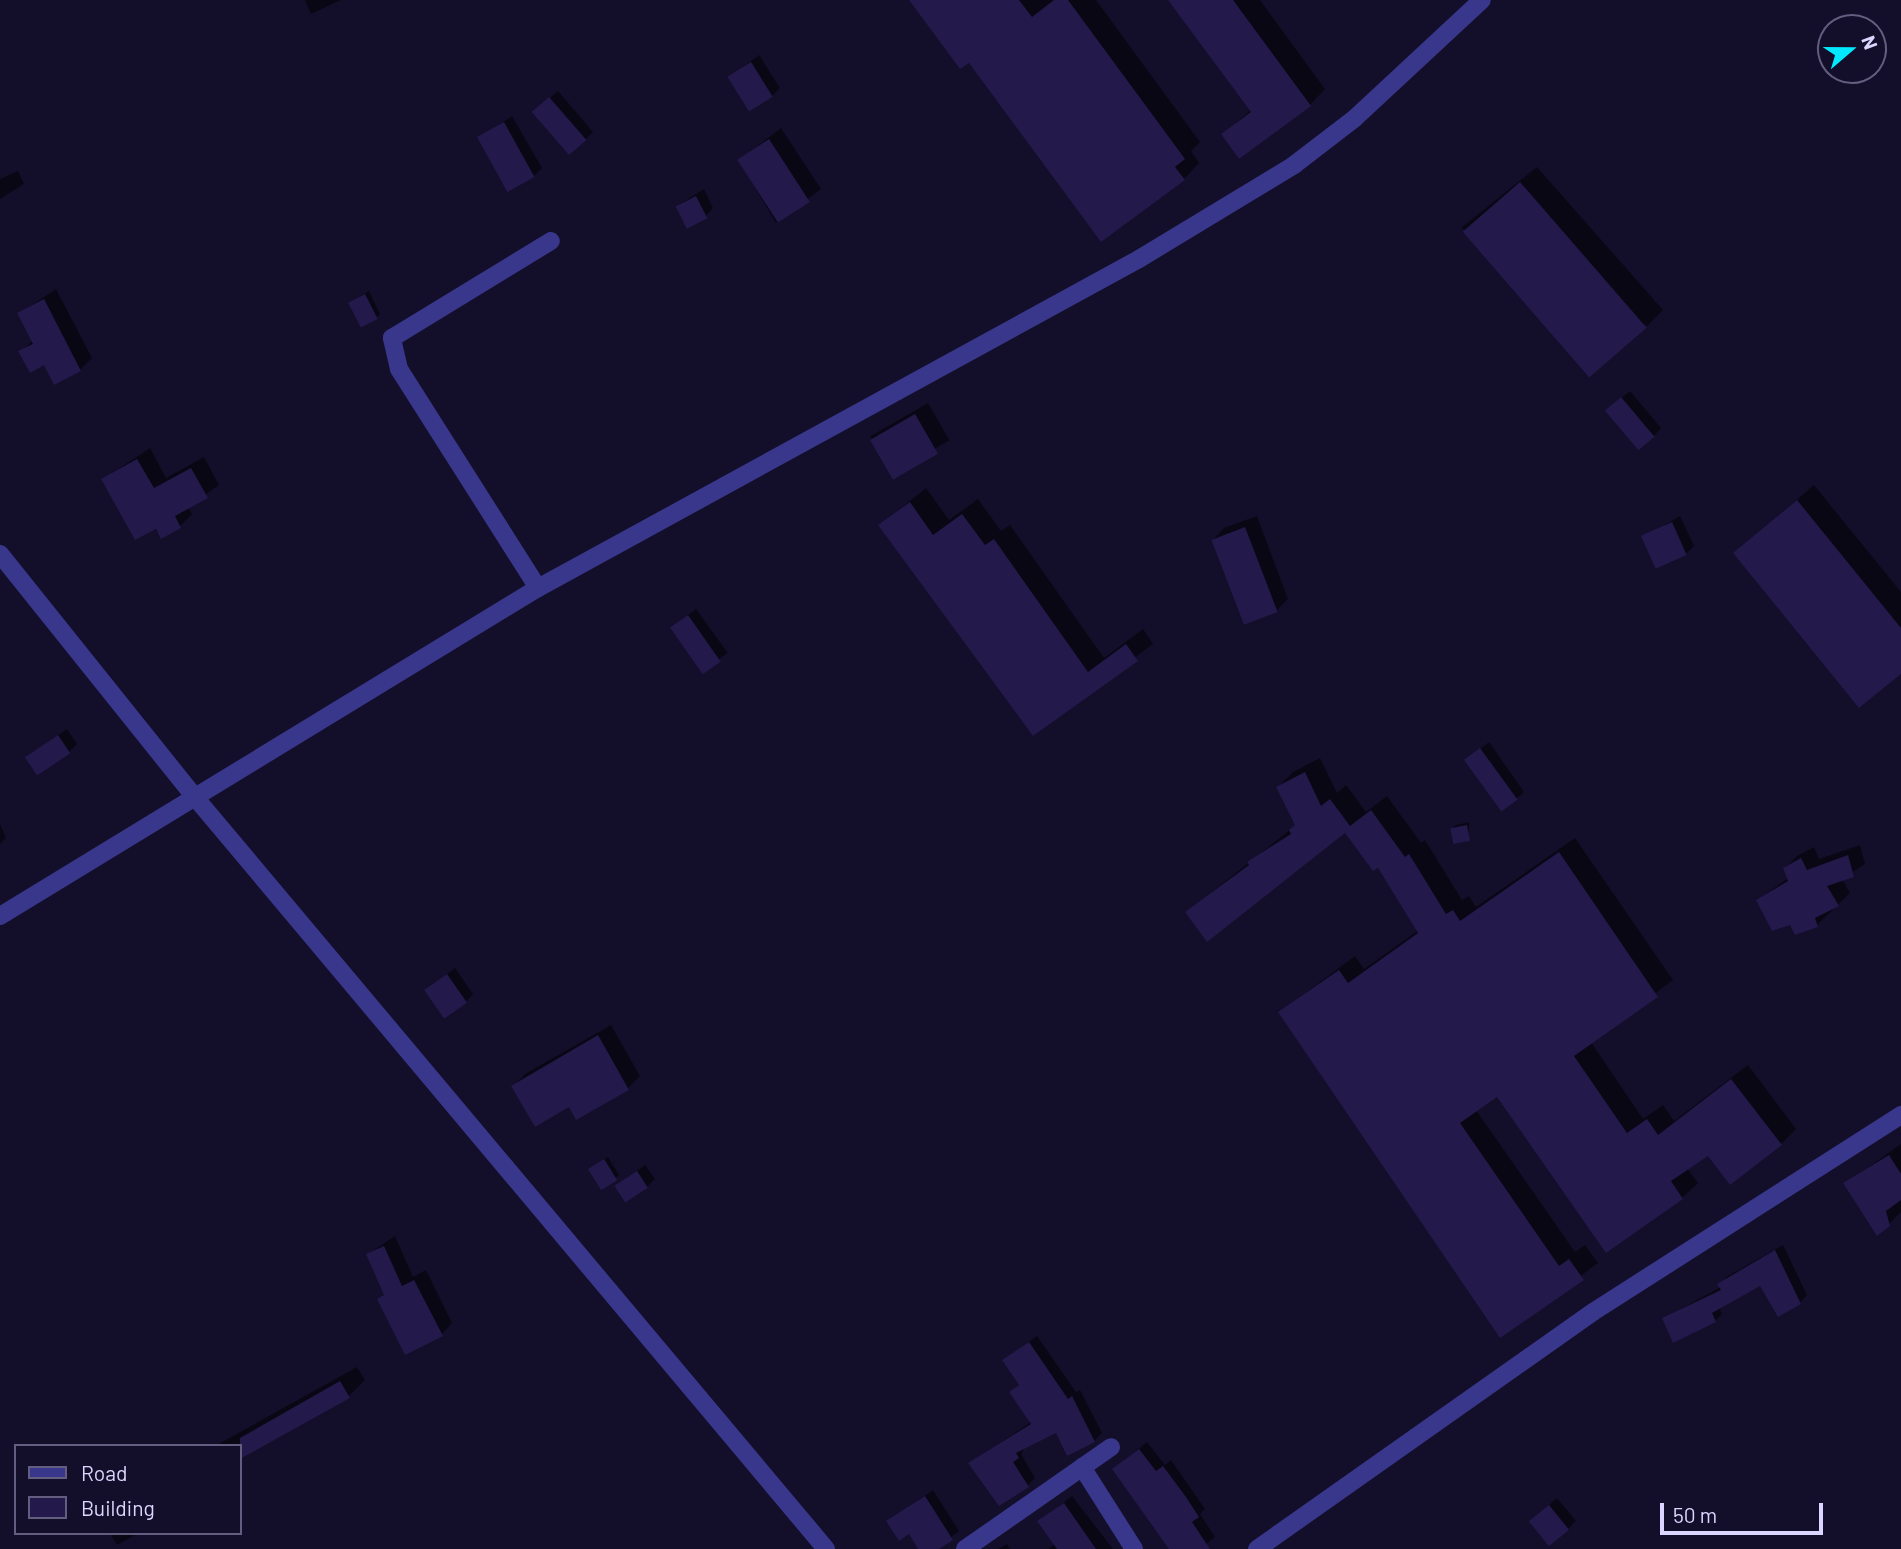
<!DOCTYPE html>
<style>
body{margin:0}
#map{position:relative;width:1901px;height:1549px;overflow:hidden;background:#130e29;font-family:Barlow,sans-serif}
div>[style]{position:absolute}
.shadow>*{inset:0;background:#0007;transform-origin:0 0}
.building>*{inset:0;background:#23194b;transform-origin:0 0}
.street>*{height:18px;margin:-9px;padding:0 9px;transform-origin:9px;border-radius:9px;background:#39378b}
span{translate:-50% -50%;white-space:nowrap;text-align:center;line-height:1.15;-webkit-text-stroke:6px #130e29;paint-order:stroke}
.legend{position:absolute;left:14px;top:1444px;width:228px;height:91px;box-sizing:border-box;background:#130e29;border:2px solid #635e7f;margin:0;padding:9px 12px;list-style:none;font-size:21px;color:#dbd6ff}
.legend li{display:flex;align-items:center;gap:14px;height:35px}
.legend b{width:35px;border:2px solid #635e7f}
.north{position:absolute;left:1817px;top:14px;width:70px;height:70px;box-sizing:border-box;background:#130e29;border:2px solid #635e7f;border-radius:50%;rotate:70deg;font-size:19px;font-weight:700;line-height:28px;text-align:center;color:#dbd6ff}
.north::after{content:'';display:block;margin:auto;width:24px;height:32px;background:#02e8ff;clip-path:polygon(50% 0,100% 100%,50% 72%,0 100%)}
.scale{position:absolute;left:1660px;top:1503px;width:163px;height:32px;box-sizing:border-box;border:4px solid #dbd6ff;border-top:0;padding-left:9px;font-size:21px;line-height:24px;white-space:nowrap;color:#dbd6ff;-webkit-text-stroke:5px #130e29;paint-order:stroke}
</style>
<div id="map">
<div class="shadow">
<div style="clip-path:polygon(305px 0,341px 0,311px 14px)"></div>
<div style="clip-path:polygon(911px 0,1096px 0,1200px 142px,1191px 151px,1199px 163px,1184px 179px,970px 60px)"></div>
<div style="clip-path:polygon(1170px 0,1260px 0,1325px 89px,1310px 105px,1223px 134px,1251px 110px)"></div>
<div style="clip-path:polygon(759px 55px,780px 88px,772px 96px,730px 77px)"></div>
<div style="clip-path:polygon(558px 91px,593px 132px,586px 139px,542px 105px)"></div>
<div style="clip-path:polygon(512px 116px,542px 168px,534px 176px,479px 138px)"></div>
<div style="clip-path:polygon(781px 128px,821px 189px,776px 223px,739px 160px)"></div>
<div style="clip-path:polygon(1537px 167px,1663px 310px,1647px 326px,1461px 228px)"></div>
<div style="clip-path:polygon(18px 171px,24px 184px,0 199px,0 179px)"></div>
<div style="clip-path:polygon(704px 189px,713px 208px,706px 216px,677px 206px)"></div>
<div style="clip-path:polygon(56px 289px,92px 358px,80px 370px,45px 363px,21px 352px,33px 340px,19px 314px)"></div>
<div style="clip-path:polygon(369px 291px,380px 314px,377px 317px,351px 302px)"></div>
<div style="clip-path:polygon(1630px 391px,1661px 428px,1654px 436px,1615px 403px)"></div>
<div style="left:928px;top:403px;width:43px;height:67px;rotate:60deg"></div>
<div style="clip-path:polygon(150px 448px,166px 478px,204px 457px,219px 485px,188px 507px,192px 514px,180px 526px,162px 536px,103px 479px)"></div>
<div style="clip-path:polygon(1814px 485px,1901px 592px,1901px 671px,1735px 553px)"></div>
<div style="clip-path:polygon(926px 488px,949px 520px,978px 499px,1001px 531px,1010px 525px,1104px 658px,1143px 629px,1153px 644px,1033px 733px,880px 525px)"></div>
<div style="clip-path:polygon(1257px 516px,1288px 599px,1276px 611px,1213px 540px,1224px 528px)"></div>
<div style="clip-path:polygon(1680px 516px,1694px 546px,1686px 554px,1644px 537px)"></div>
<div style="left:696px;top:609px;width:54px;height:30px;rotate:54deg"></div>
<div style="clip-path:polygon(67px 729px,77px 744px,69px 752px,26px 757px)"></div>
<div style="clip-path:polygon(1489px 742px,1524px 792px,1516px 799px,1466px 760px)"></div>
<div style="clip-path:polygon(1320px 758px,1337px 793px,1346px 785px,1366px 812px,1387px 796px,1421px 843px,1425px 840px,1462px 900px,1469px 896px,1476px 907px,1575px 838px,1673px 980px,1591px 1042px,1643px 1119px,1663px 1105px,1674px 1121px,1748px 1065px,1796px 1129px,1781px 1144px,1709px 1154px,1687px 1168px,1698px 1183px,1682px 1198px,1498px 1095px,1476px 1110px,1575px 1252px,1585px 1245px,1598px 1263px,1500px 1336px,1280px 1012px,1355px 956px,1364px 969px,1419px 930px,1379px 865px,1345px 830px,1187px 912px,1296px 825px,1278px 787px,1293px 772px)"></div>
<div style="clip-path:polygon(1469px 822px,1469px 840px,1452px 828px,1456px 825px)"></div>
<div style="clip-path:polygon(0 824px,6px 838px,0 844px)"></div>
<div style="clip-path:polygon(1860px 845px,1865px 864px,1842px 879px,1850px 893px,1817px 925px,1791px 923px,1758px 900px,1788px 878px,1785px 868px,1797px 856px,1814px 847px,1819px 859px)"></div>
<div style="clip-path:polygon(455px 968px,473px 994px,466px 1002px,426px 990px)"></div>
<div style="clip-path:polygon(611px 1025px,640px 1076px,628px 1088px,569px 1105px,514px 1086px,525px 1074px)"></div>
<div style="clip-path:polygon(1901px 1144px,1901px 1212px,1889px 1224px,1845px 1184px)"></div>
<div style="clip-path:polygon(608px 1157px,619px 1175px,616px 1178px,594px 1166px)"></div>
<div style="clip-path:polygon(645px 1165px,655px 1179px,647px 1187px,618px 1186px)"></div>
<div style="clip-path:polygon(395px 1236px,413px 1277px,426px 1270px,452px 1323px,442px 1334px,380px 1299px,385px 1294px,368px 1254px)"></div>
<div style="clip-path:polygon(1783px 1245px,1807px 1295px,1800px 1303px,1761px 1283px,1719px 1307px,1722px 1314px,1715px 1321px,1664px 1318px,1721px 1287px,1726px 1277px)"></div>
<div style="clip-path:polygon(1037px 1336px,1076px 1392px,1080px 1390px,1102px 1433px,1094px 1441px,1056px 1431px,1025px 1447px,1021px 1454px,1035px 1478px,1028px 1485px,971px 1463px,1031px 1422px,1020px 1384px,1004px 1360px)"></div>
<div style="clip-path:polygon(357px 1367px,365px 1380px,349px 1396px,240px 1457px,240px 1446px,215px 1446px)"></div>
<div style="clip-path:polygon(1147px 1442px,1165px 1465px,1171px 1460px,1205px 1509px,1200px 1514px,1215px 1537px,1200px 1549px,1171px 1549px,1122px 1462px)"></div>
<div style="clip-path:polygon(933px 1490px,959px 1531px,936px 1549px,921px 1549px,909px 1532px,889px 1521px)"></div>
<div style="clip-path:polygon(1072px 1496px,1113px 1549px,1048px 1549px,1055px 1544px,1039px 1522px)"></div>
<div style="clip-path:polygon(1557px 1498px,1576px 1521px,1568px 1529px,1539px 1514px)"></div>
<div style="clip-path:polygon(110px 1533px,139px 1533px,117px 1545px)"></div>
<div style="clip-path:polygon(1007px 1544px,1010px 1549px,998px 1549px)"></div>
</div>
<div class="building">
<div style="clip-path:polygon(909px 0,1019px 0,1032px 17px,1054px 0,1068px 0,1185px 159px,1175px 167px,1185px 180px,1101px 242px,969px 63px,960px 69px)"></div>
<div style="clip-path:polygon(1168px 0,1233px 0,1311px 106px,1239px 159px,1221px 134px,1251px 112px)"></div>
<div style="left:751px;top:62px;width:41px;height:28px;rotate:58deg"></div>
<div style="left:549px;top:97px;width:57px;height:23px;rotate:49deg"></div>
<div style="left:504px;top:122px;width:63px;height:31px;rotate:61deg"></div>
<div style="left:769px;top:139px;width:75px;height:38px;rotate:57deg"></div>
<div style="left:1520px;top:182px;width:193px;height:76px;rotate:49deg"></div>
<div style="left:696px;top:196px;width:25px;height:23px;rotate:63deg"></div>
<div style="left:365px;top:294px;width:28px;height:19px;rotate:63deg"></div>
<div style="clip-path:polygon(44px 299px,81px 371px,54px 385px,44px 365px,30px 373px,18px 351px,33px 344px,17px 313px)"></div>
<div style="left:1621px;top:397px;width:52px;height:21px;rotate:50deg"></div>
<div style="left:915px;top:414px;width:46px;height:52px;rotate:60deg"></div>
<div style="clip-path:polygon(137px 459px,154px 488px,191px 468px,208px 498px,175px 516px,181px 528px,161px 539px,156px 529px,135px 540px,101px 479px)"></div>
<div style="clip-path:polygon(1797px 500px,1901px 628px,1901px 674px,1859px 708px,1733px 553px)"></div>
<div style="clip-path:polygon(910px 502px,933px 535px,962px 514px,985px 545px,994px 539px,1088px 672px,1126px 644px,1138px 661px,1033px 736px,878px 525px)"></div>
<div style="left:1672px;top:522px;width:36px;height:34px;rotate:66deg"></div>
<div style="left:1245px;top:527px;width:91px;height:36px;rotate:69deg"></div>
<div style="left:688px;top:615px;width:57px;height:22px;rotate:55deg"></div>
<div style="left:58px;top:735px;width:22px;height:40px;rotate:56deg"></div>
<div style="left:1480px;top:748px;width:64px;height:20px;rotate:54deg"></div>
<div style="clip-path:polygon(1305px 772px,1321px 806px,1330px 799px,1350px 826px,1371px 810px,1405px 857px,1409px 854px,1446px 914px,1453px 910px,1460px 921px,1559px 852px,1658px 997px,1574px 1056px,1627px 1133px,1647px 1119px,1658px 1135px,1731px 1079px,1782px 1145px,1730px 1185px,1708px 1156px,1671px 1181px,1683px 1199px,1606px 1253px,1497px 1097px,1460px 1123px,1559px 1266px,1569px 1259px,1584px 1280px,1500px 1338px,1278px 1012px,1339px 970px,1348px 983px,1418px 933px,1378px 868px,1373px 871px,1345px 833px,1207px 942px,1185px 912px,1249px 865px,1247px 862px,1291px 834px,1289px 830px,1295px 825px,1276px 787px)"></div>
<div style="left:1467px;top:825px;width:16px;height:17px;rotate:79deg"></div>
<div style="clip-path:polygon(1848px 855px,1854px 877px,1827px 886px,1839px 906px,1815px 918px,1818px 927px,1795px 935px,1790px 925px,1772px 931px,1756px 900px,1788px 881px,1783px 868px,1801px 858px,1807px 870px)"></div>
<div style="left:447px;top:974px;width:35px;height:28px;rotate:55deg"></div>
<div style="clip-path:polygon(598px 1035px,629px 1090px,576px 1120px,569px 1107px,535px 1127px,511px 1086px)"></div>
<div style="clip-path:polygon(1889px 1155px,1901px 1174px,1901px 1200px,1886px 1211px,1890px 1226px,1877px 1236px,1843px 1183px)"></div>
<div style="left:604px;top:1159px;width:25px;height:19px;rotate:58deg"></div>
<div style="left:637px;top:1171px;width:20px;height:27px;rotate:57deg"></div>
<div style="clip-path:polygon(384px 1246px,402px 1286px,414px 1280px,443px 1336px,405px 1355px,377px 1299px,384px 1295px,366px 1254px)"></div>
<div style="clip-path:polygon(1775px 1250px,1801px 1304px,1778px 1317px,1760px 1286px,1712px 1313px,1716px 1322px,1673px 1343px,1662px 1318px,1721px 1290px,1717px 1284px)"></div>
<div style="clip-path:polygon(1029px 1342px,1068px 1399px,1072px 1396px,1095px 1442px,1067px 1456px,1056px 1433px,1016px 1453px,1019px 1458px,1013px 1462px,1029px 1487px,999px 1506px,968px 1463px,1031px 1424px,1009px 1392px,1019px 1385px,1002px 1360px)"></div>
<div style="clip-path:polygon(340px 1381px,350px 1398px,240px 1459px,240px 1438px)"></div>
<div style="clip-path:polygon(1139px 1449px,1156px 1471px,1163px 1466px,1186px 1497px,1199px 1517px,1192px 1522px,1210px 1549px,1169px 1549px,1112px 1469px)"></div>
<div style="clip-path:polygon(925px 1496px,953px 1540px,939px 1549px,918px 1549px,909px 1534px,899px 1541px,886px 1521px)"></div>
<div style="clip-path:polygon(1064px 1503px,1096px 1549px,1057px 1549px,1037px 1521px)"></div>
<div style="left:1549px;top:1505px;width:32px;height:26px;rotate:51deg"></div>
</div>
<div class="street">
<div style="left:0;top:554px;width:310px;rotate:51.3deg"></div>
<div style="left:194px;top:796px;width:983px;rotate:49.99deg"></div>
<div style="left:538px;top:588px;width:259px;rotate:-122.4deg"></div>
<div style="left:399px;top:369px;width:32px;rotate:-103deg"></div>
<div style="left:392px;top:338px;width:186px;rotate:-31.4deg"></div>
<div style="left:0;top:916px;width:630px;rotate:-31.37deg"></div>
<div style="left:538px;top:588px;width:685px;rotate:-28.7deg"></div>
<div style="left:1139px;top:259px;width:181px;rotate:-31.2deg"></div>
<div style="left:1294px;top:165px;width:77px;rotate:-37.6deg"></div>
<div style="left:1355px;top:118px;width:173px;rotate:-42.9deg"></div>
<div style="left:1082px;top:1467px;width:97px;rotate:57.6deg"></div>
<div style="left:965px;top:1549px;width:178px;rotate:-34.9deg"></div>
<div style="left:1257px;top:1549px;width:411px;rotate:-35.2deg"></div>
<div style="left:1593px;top:1312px;width:366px;rotate:-32.6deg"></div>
</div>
<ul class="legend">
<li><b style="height:9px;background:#39378b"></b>Road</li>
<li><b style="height:19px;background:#23194b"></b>Building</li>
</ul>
<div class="north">N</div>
<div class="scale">50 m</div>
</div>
